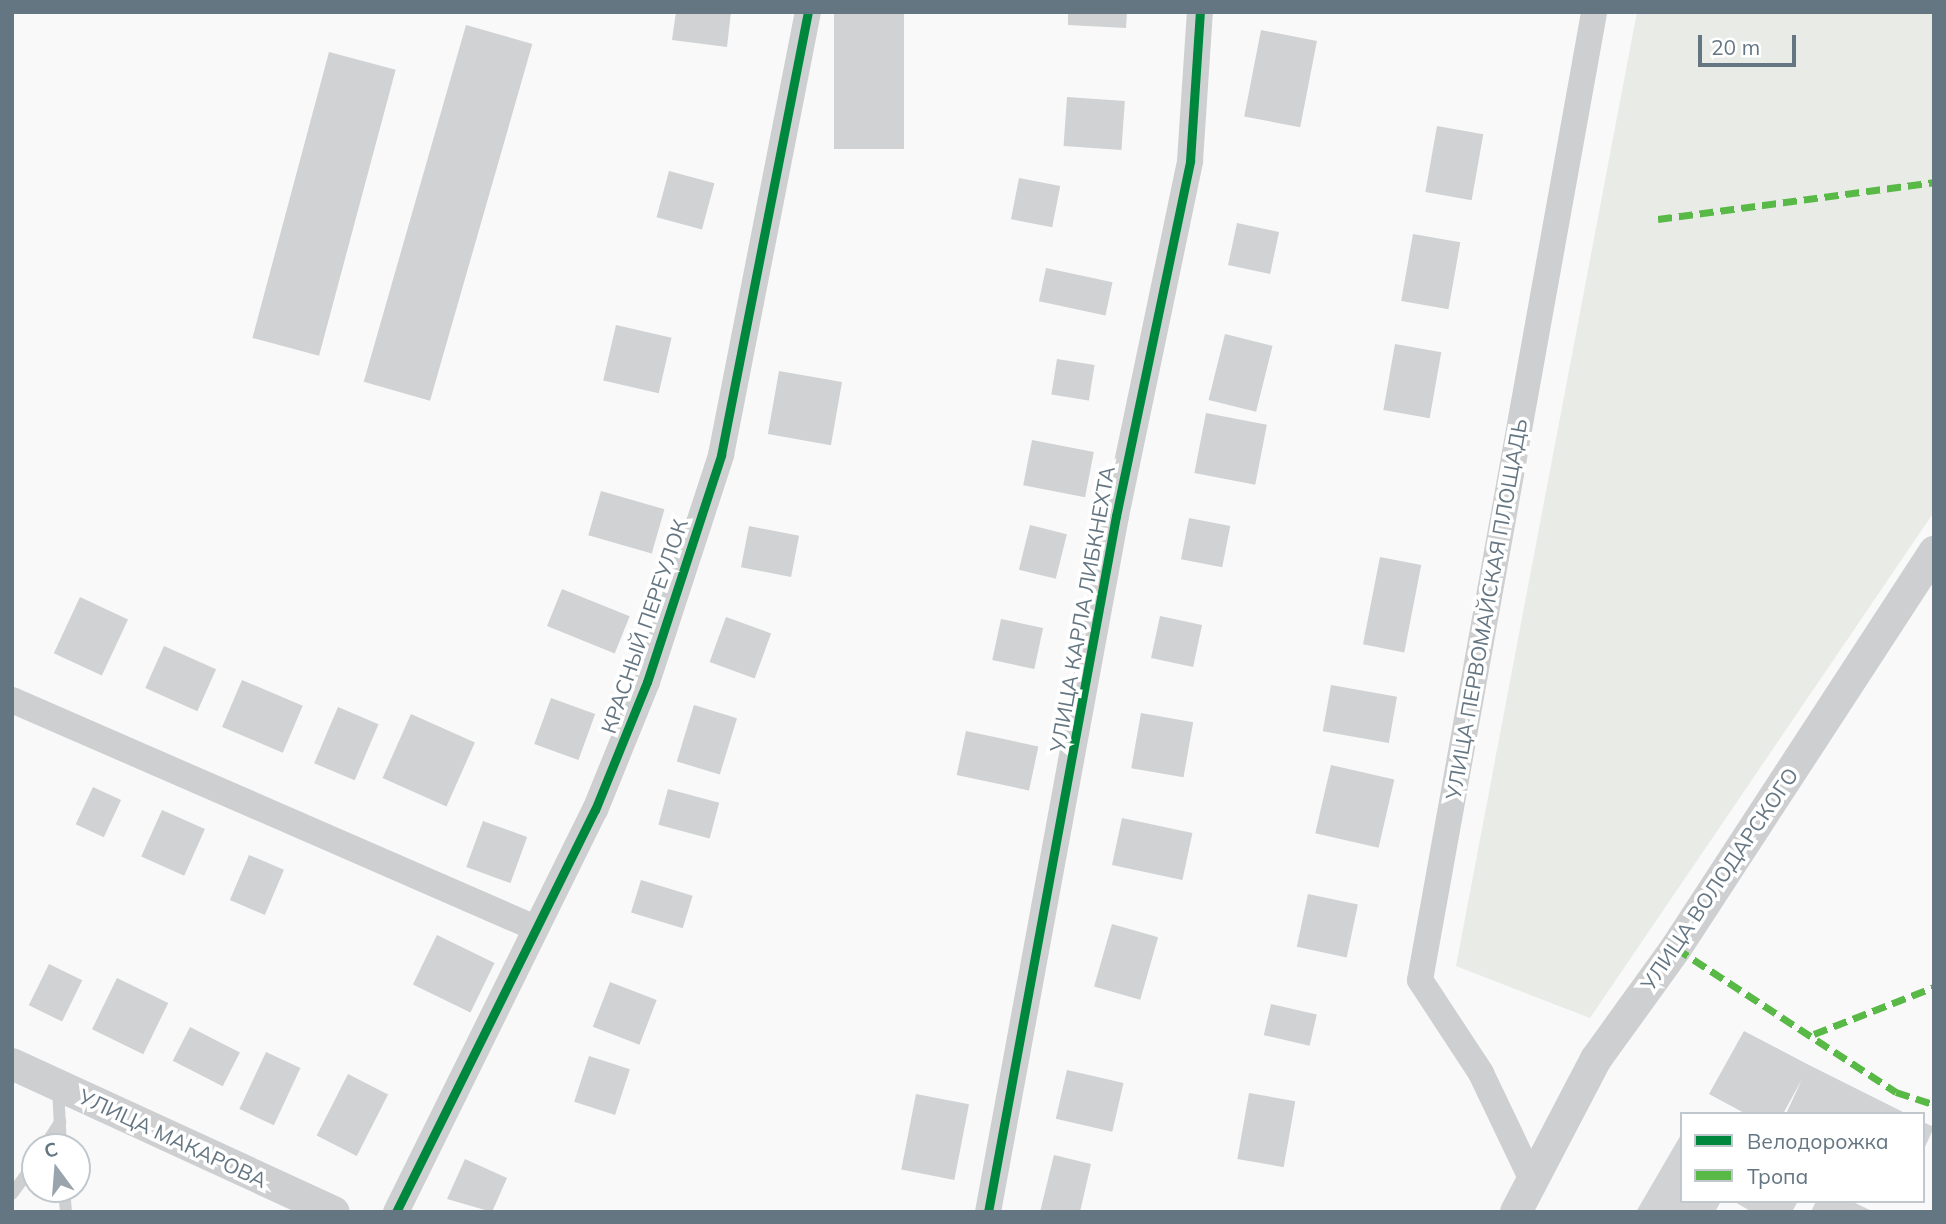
<!DOCTYPE html>
<meta charset="utf-8">
<style>
body{margin:0}
#map{position:relative;width:1946px;height:1224px;overflow:hidden;background:#f9f9f9;font-family:Mulish,sans-serif}
div>[style]{position:absolute}
.green>*{inset:0;background:#e8ebe6}
.building>*{inset:0;background:#d0d2d3;transform-origin:0 0}
.service>*{height:12px;margin:-6px;padding:0 6px;transform-origin:6px;border-radius:6px;background:#cecfd0}
.minor>*{height:26px;margin:-13px;padding:0 13px;transform-origin:13px;border-radius:13px;background:#cecfd0}
.tertiary>*{height:32px;margin:-16px;padding:0 16px;transform-origin:16px;border-radius:16px;background:#cecfd0}
.quiet>*{height:7px;margin-top:-3.5px;transform-origin:0;background:repeating-linear-gradient(90deg,#58b947 0 14px,transparent 0 21px)}
.cycleway>*{height:9px;margin:-4.5px;padding:0 4.5px;transform-origin:4.5px;border-radius:4.5px;background:#00873e}
span{translate:-50% -50%;white-space:nowrap;text-align:center;line-height:1.15;-webkit-text-stroke:7px #fff;paint-order:stroke}
.street-label{font-size:21px;color:#657683}
.frame{position:absolute;inset:0;border:14px solid #657683;pointer-events:none}
.legend{position:absolute;left:1680px;top:1112px;width:245px;height:91px;box-sizing:border-box;background:#fff;border:2px solid #c1c8cd;margin:0;padding:9px 12px;list-style:none;font-size:21px;color:#657683}
.legend li{display:flex;align-items:center;gap:14px;height:35px}
.legend b{width:35px;border:2px solid #c1c8cd}
.north{position:absolute;left:21px;top:1133px;width:70px;height:70px;box-sizing:border-box;background:#fff;border:2px solid #c1c8cd;border-radius:50%;rotate:344deg;font-size:19px;font-weight:700;line-height:28px;text-align:center;color:#657683}
.north::after{content:'';display:block;margin:auto;width:24px;height:32px;background:#99a4ac;clip-path:polygon(50% 0,100% 100%,50% 72%,0 100%)}
.scale{position:absolute;left:1698px;top:35px;width:98px;height:32px;box-sizing:border-box;border:4px solid #657683;border-top:0;padding-left:9px;font-size:21px;line-height:24px;white-space:nowrap;color:#657683;-webkit-text-stroke:5px #fff;paint-order:stroke}
</style>
<div id="map">
<div class="green">
<div style="clip-path:polygon(1637px 12px,1934px 12px,1934px 512px,1590px 1018px,1456px 966px)"></div>
</div>
<div class="building">
<div style="clip-path:polygon(676px 12px,731px 12px,727px 47px,672px 40px)"></div>
<div style="left:834px;top:12px;width:70px;height:137px"></div>
<div style="clip-path:polygon(1068px 12px,1127px 12px,1126px 28px,1068px 25px)"></div>
<div style="left:466px;top:25px;width:69px;height:371px;rotate:16deg"></div>
<div style="left:1261px;top:30px;width:57px;height:88px;rotate:11deg"></div>
<div style="left:329px;top:52px;width:69px;height:296px;rotate:15deg"></div>
<div style="left:1067px;top:97px;width:58px;height:49px;rotate:4deg"></div>
<div style="left:1437px;top:126px;width:47px;height:67px;rotate:10deg"></div>
<div style="left:669px;top:171px;width:47px;height:48px;rotate:15deg"></div>
<div style="left:1019px;top:178px;width:42px;height:42px;rotate:11deg"></div>
<div style="left:1237px;top:223px;width:43px;height:43px;rotate:12deg"></div>
<div style="left:1413px;top:234px;width:48px;height:68px;rotate:10deg"></div>
<div style="left:1046px;top:268px;width:68px;height:34px;rotate:12deg"></div>
<div style="left:616px;top:325px;width:57px;height:57px;rotate:13deg"></div>
<div style="left:1225px;top:334px;width:49px;height:68px;rotate:14deg"></div>
<div style="left:1395px;top:344px;width:47px;height:67px;rotate:10deg"></div>
<div style="left:1057px;top:359px;width:38px;height:36px;rotate:9deg"></div>
<div style="left:779px;top:371px;width:64px;height:64px;rotate:10deg"></div>
<div style="left:1206px;top:413px;width:62px;height:61px;rotate:11deg"></div>
<div style="left:1032px;top:440px;width:63px;height:46px;rotate:11deg"></div>
<div style="left:601px;top:491px;width:66px;height:46px;rotate:16deg"></div>
<div style="left:1189px;top:518px;width:42px;height:42px;rotate:11deg"></div>
<div style="left:1030px;top:525px;width:38px;height:46px;rotate:14deg"></div>
<div style="left:749px;top:526px;width:51px;height:42px;rotate:11deg"></div>
<div style="left:1380px;top:557px;width:42px;height:89px;rotate:11deg"></div>
<div style="left:562px;top:589px;width:73px;height:40px;rotate:22deg"></div>
<div style="left:80px;top:597px;width:53px;height:62px;rotate:25deg"></div>
<div style="left:1160px;top:616px;width:43px;height:43px;rotate:12deg"></div>
<div style="left:726px;top:617px;width:48px;height:48px;rotate:20deg"></div>
<div style="left:1001px;top:619px;width:43px;height:42px;rotate:12deg"></div>
<div style="left:164px;top:646px;width:57px;height:46px;rotate:24deg"></div>
<div style="left:242px;top:680px;width:66px;height:51px;rotate:23deg"></div>
<div style="left:1331px;top:685px;width:67px;height:47px;rotate:10deg"></div>
<div style="left:551px;top:698px;width:47px;height:49px;rotate:20deg"></div>
<div style="left:694px;top:705px;width:45px;height:59px;rotate:17deg"></div>
<div style="left:338px;top:707px;width:44px;height:61px;rotate:23deg"></div>
<div style="left:1141px;top:713px;width:53px;height:56px;rotate:10deg"></div>
<div style="left:411px;top:714px;width:70px;height:70px;rotate:24deg"></div>
<div style="left:966px;top:731px;width:74px;height:45px;rotate:12deg"></div>
<div style="left:1331px;top:765px;width:65px;height:70px;rotate:13deg"></div>
<div style="left:93px;top:787px;width:31px;height:41px;rotate:25deg"></div>
<div style="left:668px;top:789px;width:53px;height:37px;rotate:15deg"></div>
<div style="left:162px;top:810px;width:47px;height:51px;rotate:24deg"></div>
<div style="left:1122px;top:818px;width:72px;height:48px;rotate:12deg"></div>
<div style="left:483px;top:821px;width:47px;height:49px;rotate:20deg"></div>
<div style="left:249px;top:855px;width:38px;height:49px;rotate:23deg"></div>
<div style="left:641px;top:880px;width:54px;height:34px;rotate:17deg"></div>
<div style="left:1308px;top:894px;width:51px;height:54px;rotate:12deg"></div>
<div style="left:1112px;top:924px;width:48px;height:65px;rotate:16deg"></div>
<div style="left:437px;top:935px;width:64px;height:55px;rotate:26deg"></div>
<div style="left:49px;top:964px;width:37px;height:46px;rotate:26deg"></div>
<div style="left:117px;top:978px;width:57px;height:57px;rotate:26deg"></div>
<div style="left:610px;top:982px;width:50px;height:48px;rotate:21deg"></div>
<div style="left:1271px;top:1004px;width:47px;height:32px;rotate:13deg"></div>
<div style="left:190px;top:1027px;width:56px;height:38px;rotate:27deg"></div>
<div style="clip-path:polygon(1744px 1031px,1809px 1065px,1907px 1114px,1786px 1114px,1802px 1079px,1783px 1114px,1746px 1114px,1709px 1094px)"></div>
<div style="left:266px;top:1052px;width:38px;height:63px;rotate:25deg"></div>
<div style="left:589px;top:1056px;width:43px;height:48px;rotate:18deg"></div>
<div style="left:1067px;top:1070px;width:58px;height:50px;rotate:13deg"></div>
<div style="left:348px;top:1074px;width:45px;height:69px;rotate:27deg"></div>
<div style="left:1249px;top:1093px;width:47px;height:67px;rotate:10deg"></div>
<div style="left:916px;top:1094px;width:54px;height:77px;rotate:11deg"></div>
<div style="left:1923px;top:1122px;width:12px;height:75px;rotate:24deg"></div>
<div style="clip-path:polygon(1682px 1133px,1682px 1201px,1721px 1201px,1715px 1212px,1636px 1212px)"></div>
<div style="clip-path:polygon(1054px 1155px,1091px 1164px,1080px 1212px,1040px 1212px)"></div>
<div style="clip-path:polygon(465px 1159px,507px 1178px,492px 1212px,447px 1199px)"></div>
<div style="clip-path:polygon(1733px 1201px,1798px 1201px,1792px 1212px,1752px 1212px)"></div>
<div style="clip-path:polygon(1816px 1201px,1851px 1201px,1874px 1212px,1811px 1212px)"></div>
</div>
<div class="service">
<div style="left:58px;top:1088px;width:59px;rotate:87.1deg"></div>
<div style="left:44px;top:1147px;width:30px;rotate:-57deg"></div>
<div style="left:64px;top:1189px;width:23px;rotate:85deg"></div>
<div style="left:12px;top:1194px;width:39px;rotate:-54deg"></div>
</div>
<div class="minor">
<div style="left:12px;top:700px;width:568px;rotate:23.54deg"></div>
<div style="left:1531px;top:1178px;width:116px;rotate:-115.5deg"></div>
<div style="left:1481px;top:1073px;width:111px;rotate:-123.3deg"></div>
<div style="left:1420px;top:980px;width:983px;rotate:-79.8deg"></div>
<div style="left:396px;top:1212px;width:449px;rotate:-63.7deg"></div>
<div style="left:595px;top:810px;width:138px;rotate:-67.9deg"></div>
<div style="left:647px;top:682px;width:239px;rotate:-71.9deg"></div>
<div style="left:721px;top:455px;width:451px;rotate:-78.9deg"></div>
<div style="left:988px;top:1212px;width:708px;rotate:-79.58deg"></div>
<div style="left:1116px;top:516px;width:363px;rotate:-78.2deg"></div>
<div style="left:1190px;top:161px;width:149px;rotate:-86.2deg"></div>
</div>
<div class="tertiary">
<div style="left:12px;top:1064px;width:354px;rotate:24.7deg"></div>
<div style="left:1516px;top:1212px;width:173px;rotate:-62.4deg"></div>
<div style="left:1596px;top:1059px;width:137px;rotate:-54.2deg"></div>
<div style="left:1676px;top:948px;width:473px;rotate:-56.9deg"></div>
</div>
<div class="quiet">
<div style="left:1658px;top:219px;width:278px;rotate:-7.6deg"></div>
<div style="left:1676px;top:948px;width:263px;rotate:33.2deg"></div>
<div style="left:1896px;top:1092px;width:40px;rotate:18deg"></div>
<div style="left:1814px;top:1034px;width:129px;rotate:-21.4deg"></div>
</div>
<div class="cycleway">
<div style="left:396px;top:1212px;width:449px;rotate:-63.7deg"></div>
<div style="left:595px;top:810px;width:138px;rotate:-67.9deg"></div>
<div style="left:647px;top:682px;width:239px;rotate:-71.9deg"></div>
<div style="left:721px;top:455px;width:451px;rotate:-78.9deg"></div>
<div style="left:988px;top:1212px;width:708px;rotate:-79.58deg"></div>
<div style="left:1116px;top:516px;width:363px;rotate:-78.2deg"></div>
<div style="left:1190px;top:161px;width:149px;rotate:-86.2deg"></div>
</div>
<div class="street-label">
<span style="left:1082px;top:609px;rotate:-80deg">УЛИЦА КАРЛА ЛИБКНЕХТА</span>
<span style="left:1486px;top:609px;rotate:-80deg">УЛИЦА ПЕРВОМАЙСКАЯ ПЛОЩАДЬ</span>
<span style="left:644px;top:626px;rotate:-71deg">КРАСНЫЙ ПЕРЕУЛОК</span>
<span style="left:1719px;top:879px;rotate:-56deg">УЛИЦА ВОЛОДАРСКОГО</span>
<span style="left:173px;top:1138px;rotate:25deg">УЛИЦА МАКАРОВА</span>
</div>
<div class="frame"></div>
<ul class="legend">
<li><b style="height:9px;background:#00873e"></b>Велодорожка</li>
<li><b style="height:9px;background:#58b947"></b>Тропа</li>
</ul>
<div class="north">С</div>
<div class="scale">20 m</div>
</div>
